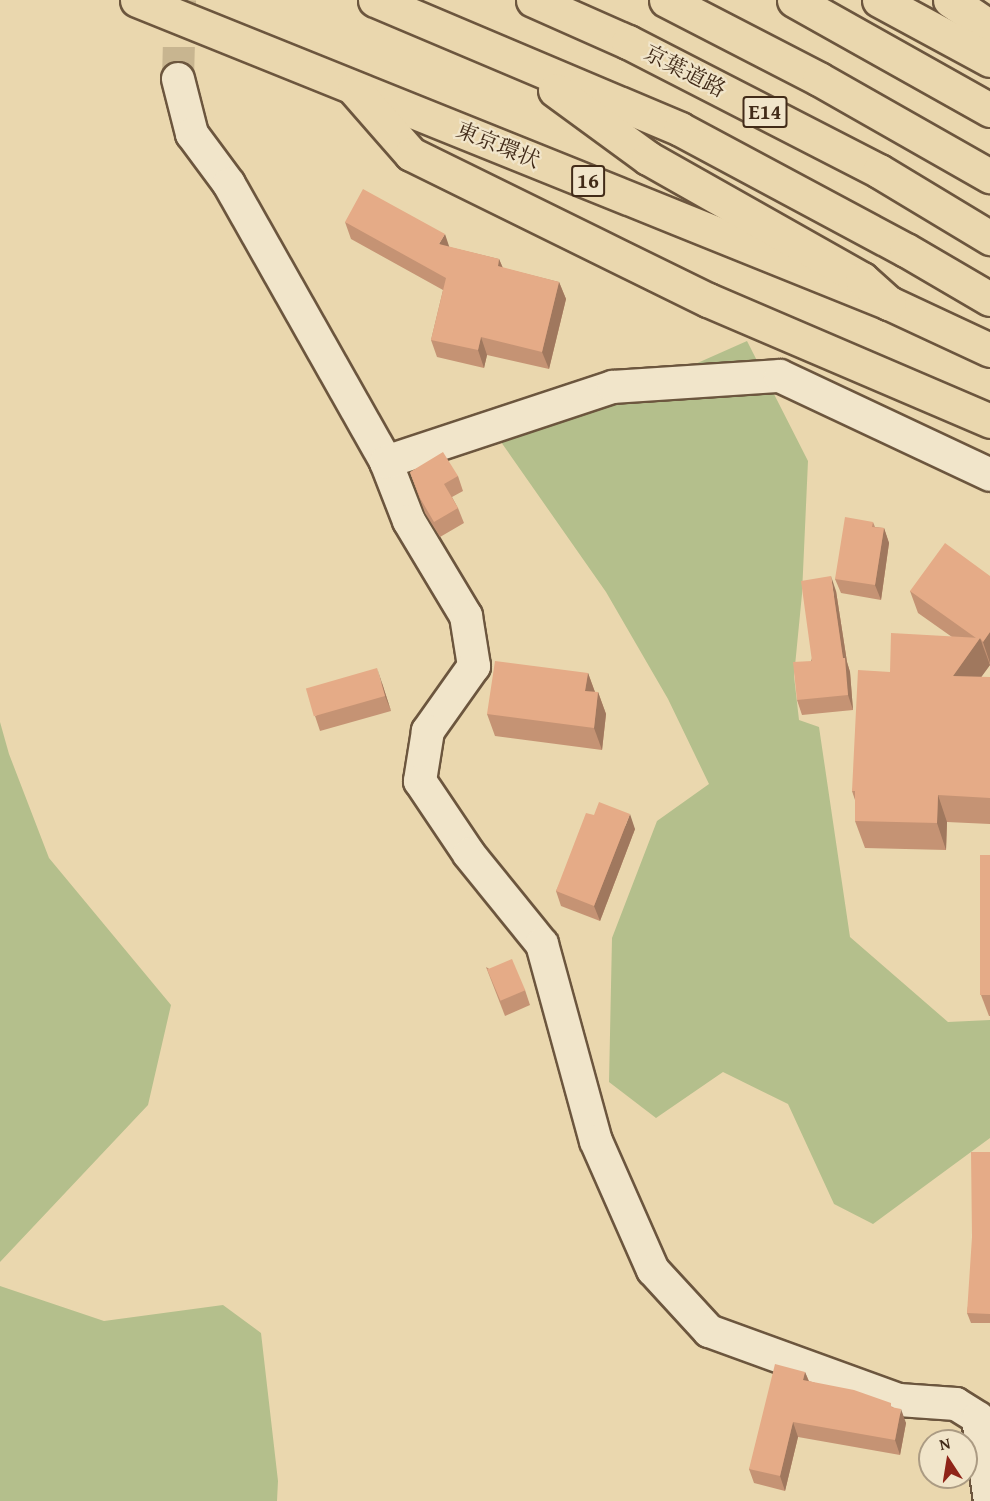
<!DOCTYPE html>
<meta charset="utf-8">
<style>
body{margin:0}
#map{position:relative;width:990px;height:1501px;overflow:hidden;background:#ead7ae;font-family:"Gentium Book Plus","Noto Serif JP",serif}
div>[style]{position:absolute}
.green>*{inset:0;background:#b4bf8c}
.minor-tunnel>*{height:32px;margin-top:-16px;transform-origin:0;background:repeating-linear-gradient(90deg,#c8b590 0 32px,transparent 0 48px)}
.roads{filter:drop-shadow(2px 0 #6c563e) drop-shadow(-2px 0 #6c563e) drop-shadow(0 2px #6c563e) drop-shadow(0 -2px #6c563e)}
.minor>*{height:32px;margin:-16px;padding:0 16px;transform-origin:16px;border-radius:16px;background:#f1e5ca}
.trunk>*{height:33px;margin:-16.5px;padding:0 16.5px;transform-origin:16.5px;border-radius:16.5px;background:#ead7ae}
.motorway>*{height:33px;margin:-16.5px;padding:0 16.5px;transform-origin:16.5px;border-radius:16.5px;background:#ead7ae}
.wall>*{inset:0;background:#c59374}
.shaded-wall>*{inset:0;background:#a0785e}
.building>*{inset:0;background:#e5ab87;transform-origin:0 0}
span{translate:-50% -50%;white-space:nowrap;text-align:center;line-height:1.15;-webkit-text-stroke:4.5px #f1e5ca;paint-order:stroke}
.shield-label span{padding:2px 4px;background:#f1e5ca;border:2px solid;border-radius:4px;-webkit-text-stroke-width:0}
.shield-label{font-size:21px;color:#422b18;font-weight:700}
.street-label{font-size:22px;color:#422b18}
.north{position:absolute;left:918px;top:1429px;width:60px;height:60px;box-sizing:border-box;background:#f1e5ca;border:2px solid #ab9b83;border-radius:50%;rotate:348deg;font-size:16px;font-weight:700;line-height:24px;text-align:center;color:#422b18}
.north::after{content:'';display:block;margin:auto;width:21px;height:27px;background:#8f2418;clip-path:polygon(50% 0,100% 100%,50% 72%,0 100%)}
</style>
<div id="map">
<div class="green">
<div style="clip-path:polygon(747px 341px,808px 461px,802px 594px,794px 676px,799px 720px,819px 727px,850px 937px,948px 1022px,990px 1020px,990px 1138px,873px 1224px,834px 1204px,788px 1104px,723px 1072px,656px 1118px,609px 1082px,612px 938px,657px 821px,709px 784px,668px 699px,606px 592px,501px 442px,596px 408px)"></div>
<div style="clip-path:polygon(0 722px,9px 754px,49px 858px,171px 1005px,148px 1105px,0 1262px)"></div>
<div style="clip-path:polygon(0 1286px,104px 1321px,223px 1305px,261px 1333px,278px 1481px,277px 1501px,0 1501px)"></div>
</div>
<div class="minor-tunnel">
<div style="left:178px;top:79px;width:79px;rotate:-88.5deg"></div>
</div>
<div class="roads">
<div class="minor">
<div style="left:178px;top:79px;width:57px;rotate:75.7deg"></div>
<div style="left:192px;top:134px;width:62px;rotate:53.5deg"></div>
<div style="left:229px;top:184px;width:319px;rotate:60.5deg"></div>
<div style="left:386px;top:462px;width:63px;rotate:68.7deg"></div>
<div style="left:409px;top:521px;width:111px;rotate:59deg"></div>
<div style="left:466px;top:616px;width:51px;rotate:80.9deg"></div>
<div style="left:474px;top:666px;width:80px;rotate:125.3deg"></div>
<div style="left:428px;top:731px;width:51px;rotate:99.1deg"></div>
<div style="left:420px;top:781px;width:88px;rotate:56.1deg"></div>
<div style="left:469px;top:854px;width:116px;rotate:51deg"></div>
<div style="left:542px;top:944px;width:204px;rotate:74.7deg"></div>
<div style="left:596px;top:1141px;width:141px;rotate:66.2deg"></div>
<div style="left:653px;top:1270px;width:83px;rotate:47.4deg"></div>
<div style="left:709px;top:1331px;width:202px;rotate:20deg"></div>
<div style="left:899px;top:1400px;width:57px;rotate:4deg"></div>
<div style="left:956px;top:1404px;width:26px;rotate:32deg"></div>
<div style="left:978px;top:1418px;width:84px;rotate:81.8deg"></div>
<div style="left:386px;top:462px;width:239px;rotate:-18.3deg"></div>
<div style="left:613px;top:387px;width:167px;rotate:-3.8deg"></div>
<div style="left:780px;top:376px;width:232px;rotate:25.2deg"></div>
</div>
<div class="trunk">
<div style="left:137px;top:0;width:811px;rotate:21.95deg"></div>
<div style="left:889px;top:303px;width:111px;rotate:25deg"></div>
<div style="left:950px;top:0;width:48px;rotate:34deg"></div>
<div style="left:354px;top:89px;width:86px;rotate:48.8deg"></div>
<div style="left:411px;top:154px;width:331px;rotate:26.2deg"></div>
<div style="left:708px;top:300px;width:307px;rotate:23.2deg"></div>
</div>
<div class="motorway">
<div style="left:375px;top:0;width:331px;rotate:22.9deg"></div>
<div style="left:680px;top:129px;width:256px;rotate:28.2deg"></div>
<div style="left:906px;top:250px;width:97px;rotate:30.3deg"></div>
<div style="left:533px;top:0;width:104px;rotate:23.9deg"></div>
<div style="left:628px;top:42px;width:282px;rotate:27.2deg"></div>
<div style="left:879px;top:171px;width:130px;rotate:31.1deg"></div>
<div style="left:666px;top:0;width:172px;rotate:27.3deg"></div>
<div style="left:819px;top:79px;width:197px;rotate:29.6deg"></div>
<div style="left:794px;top:0;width:225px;rotate:29.3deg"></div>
<div style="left:879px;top:0;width:126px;rotate:28.4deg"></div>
<div style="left:555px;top:90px;width:115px;rotate:36.2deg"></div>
<div style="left:648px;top:158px;width:246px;rotate:29.5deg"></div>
<div style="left:862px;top:279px;width:36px;rotate:42deg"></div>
</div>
</div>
<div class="wall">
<div style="clip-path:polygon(345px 222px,499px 259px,503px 268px,559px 282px,566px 299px,549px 369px,487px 355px,484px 368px,437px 357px,431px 340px,443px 290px,351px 239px)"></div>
<div style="clip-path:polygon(410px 472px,458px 476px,463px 491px,452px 497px,458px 508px,464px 523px,440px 537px,425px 513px)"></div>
<div style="clip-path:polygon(873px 522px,875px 527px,884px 528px,889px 543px,881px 600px,841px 593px,835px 579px)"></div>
<div style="clip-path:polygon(990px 576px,990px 664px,989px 663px,990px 665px,981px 677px,990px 677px,990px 824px,947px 822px,946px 850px,865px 848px,855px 821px,855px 800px,852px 791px,890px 672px,952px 637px,918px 613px,910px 591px)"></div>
<div style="clip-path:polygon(836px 591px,847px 662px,850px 672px,853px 710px,802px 715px,797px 700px)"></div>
<div style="clip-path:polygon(588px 673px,595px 692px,598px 692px,606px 714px,602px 750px,495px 736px,487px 714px)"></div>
<div style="clip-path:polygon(382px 683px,391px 711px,320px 731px,315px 716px)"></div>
<div style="clip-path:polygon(594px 815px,635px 829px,600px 921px,561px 906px,556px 891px)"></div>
<div style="clip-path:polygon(990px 855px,990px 1016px,989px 1016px,981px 995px)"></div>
<div style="clip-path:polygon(486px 967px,525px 990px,530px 1005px,505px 1016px)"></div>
<div style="clip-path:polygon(990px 1152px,990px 1323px,971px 1323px,967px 1313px)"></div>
<div style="clip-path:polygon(805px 1372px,809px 1381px,893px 1407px,906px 1423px,900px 1455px,798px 1437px,785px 1491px,754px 1483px,749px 1469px)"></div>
</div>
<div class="shaded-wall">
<div style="clip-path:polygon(445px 234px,451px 252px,439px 244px)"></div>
<div style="clip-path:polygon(499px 259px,506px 276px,498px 266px)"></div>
<div style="clip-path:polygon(559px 282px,566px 299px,549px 369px,542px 352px)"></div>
<div style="clip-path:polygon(481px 337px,487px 355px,484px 368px,478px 350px)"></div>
<div style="clip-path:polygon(884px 528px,889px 543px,881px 600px,875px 585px)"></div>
<div style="clip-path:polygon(831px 576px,836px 591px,847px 662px,850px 672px,853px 710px,848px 695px)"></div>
<div style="clip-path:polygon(990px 632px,990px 663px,983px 642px)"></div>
<div style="clip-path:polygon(980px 638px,990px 665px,963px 702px,953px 676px)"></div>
<div style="clip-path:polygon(377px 668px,382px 683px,391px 711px,385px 696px)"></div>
<div style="clip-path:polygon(588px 673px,596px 695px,585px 691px)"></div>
<div style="clip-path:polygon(598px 692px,606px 714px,602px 750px,594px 728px)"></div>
<div style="clip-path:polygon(938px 795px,947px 822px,946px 850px,937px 823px)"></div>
<div style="clip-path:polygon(630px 814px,635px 829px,600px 921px,594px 906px)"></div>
<div style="clip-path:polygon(805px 1372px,811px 1387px,803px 1380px)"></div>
<div style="clip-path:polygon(901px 1409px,906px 1423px,900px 1455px,895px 1440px)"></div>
<div style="clip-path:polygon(793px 1422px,798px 1437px,785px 1491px,780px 1476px)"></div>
</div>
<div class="building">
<div style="clip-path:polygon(363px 189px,445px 234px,439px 244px,499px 259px,498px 266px,559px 282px,542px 352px,481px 337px,478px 350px,431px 340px,446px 278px,345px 222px)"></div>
<div style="clip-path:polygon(443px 452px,458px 476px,444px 484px,458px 508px,434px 522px,420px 498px,410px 472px)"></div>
<div style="clip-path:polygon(845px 517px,873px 522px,872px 527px,884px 528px,875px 585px,835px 579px)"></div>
<div style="clip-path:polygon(945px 543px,990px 576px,990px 632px,983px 642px,980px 638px,976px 638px,910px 591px)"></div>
<div style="clip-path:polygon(831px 576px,843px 658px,845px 658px,848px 695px,797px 700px,793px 662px,812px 661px,801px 581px)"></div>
<div style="clip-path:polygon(891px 633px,980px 638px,953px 676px,990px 677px,990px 798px,938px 795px,937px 823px,855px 821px,855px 791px,852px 791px,858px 670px,890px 672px)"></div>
<div style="clip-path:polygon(495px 661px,588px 673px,585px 691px,598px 692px,594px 728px,487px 714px)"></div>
<div style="left:377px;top:668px;width:29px;height:74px;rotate:74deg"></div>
<div style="clip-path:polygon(599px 802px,630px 814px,594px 906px,556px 891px,586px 813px,594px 815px)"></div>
<div style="left:980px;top:855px;width:10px;height:140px"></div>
<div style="left:512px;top:959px;width:34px;height:27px;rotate:67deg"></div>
<div style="clip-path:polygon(971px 1152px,990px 1152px,990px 1314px,967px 1313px,972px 1237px)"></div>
<div style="clip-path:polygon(775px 1364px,805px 1372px,803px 1380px,854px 1390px,891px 1403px,891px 1407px,901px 1409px,895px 1440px,793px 1422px,780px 1476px,749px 1469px)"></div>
</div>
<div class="shield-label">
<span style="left:765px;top:112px">E14</span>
<span style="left:588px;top:181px">16</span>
</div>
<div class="street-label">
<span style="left:685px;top:71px;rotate:27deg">京葉道路</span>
<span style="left:498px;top:145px;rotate:22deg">東京環状</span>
</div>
<div class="north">N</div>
</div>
